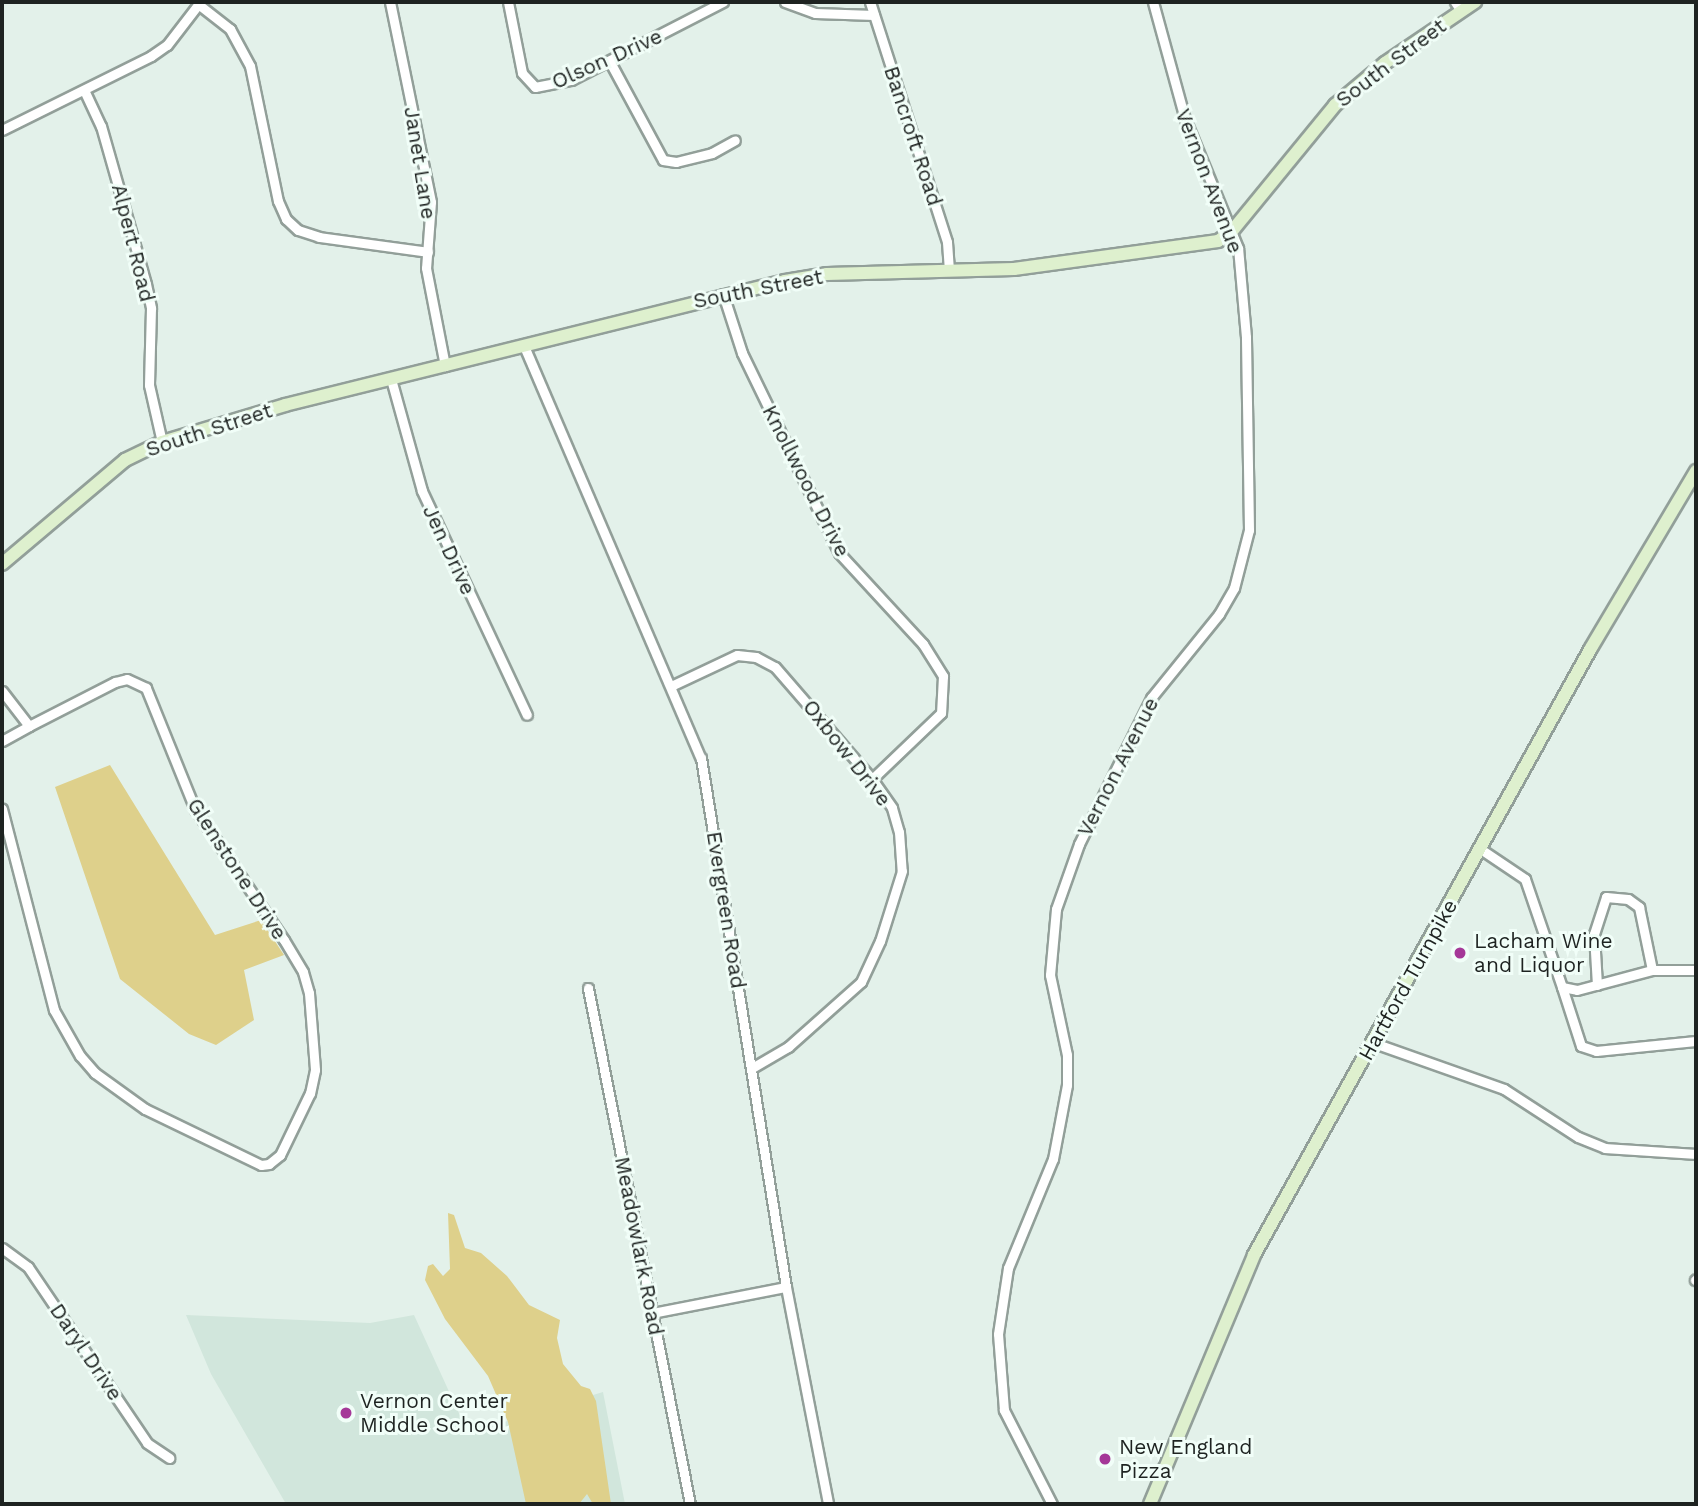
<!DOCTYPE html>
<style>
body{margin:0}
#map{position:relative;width:1698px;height:1506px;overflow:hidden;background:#e3f1ea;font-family:"Work Sans",sans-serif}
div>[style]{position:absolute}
.built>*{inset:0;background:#d1e6dc}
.green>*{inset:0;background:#ded08b}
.roads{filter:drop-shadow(2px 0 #929f99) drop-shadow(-2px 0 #929f99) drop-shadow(0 2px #929f99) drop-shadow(0 -2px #929f99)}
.street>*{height:9px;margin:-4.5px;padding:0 4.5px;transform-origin:4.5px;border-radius:4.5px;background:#fff}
.secondary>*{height:12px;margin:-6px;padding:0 6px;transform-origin:6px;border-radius:6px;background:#def0ce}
.dots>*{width:19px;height:19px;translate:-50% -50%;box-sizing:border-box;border:4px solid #f1fef8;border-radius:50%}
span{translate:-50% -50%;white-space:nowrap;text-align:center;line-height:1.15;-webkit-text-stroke:6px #f1fef8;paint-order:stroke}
.street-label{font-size:21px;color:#1e2321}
.poi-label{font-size:21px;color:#1e2321}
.left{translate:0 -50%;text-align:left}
.frame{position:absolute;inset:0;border:4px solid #1e2321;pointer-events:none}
</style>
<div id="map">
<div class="built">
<div style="clip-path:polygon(186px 1315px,370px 1323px,414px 1315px,468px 1433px,603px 1392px,625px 1504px,286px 1504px,211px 1374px)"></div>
</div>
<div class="green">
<div style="clip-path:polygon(110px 765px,215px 935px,261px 920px,284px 955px,244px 970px,254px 1020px,216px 1045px,189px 1034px,120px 979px,55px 787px)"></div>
<div style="clip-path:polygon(448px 1213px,454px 1215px,465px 1248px,481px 1253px,507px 1276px,529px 1305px,560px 1320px,557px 1338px,563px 1364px,581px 1386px,590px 1389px,596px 1401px,611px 1504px,593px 1504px,587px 1494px,579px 1504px,526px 1504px,508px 1422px,488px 1376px,445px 1319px,425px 1280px,428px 1266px,433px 1264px,443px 1276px,450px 1269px)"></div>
</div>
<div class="roads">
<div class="street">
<div style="left:390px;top:2px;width:204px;rotate:78.4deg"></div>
<div style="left:431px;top:202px;width:66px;rotate:94.3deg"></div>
<div style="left:426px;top:268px;width:100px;rotate:79deg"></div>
<div style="left:508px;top:2px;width:72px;rotate:78.8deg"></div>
<div style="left:522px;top:73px;width:19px;rotate:47deg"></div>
<div style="left:535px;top:87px;width:37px;rotate:-11deg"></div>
<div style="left:571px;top:80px;width:171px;rotate:-27.2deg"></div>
<div style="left:785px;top:2px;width:32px;rotate:20deg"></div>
<div style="left:815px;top:13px;width:59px;rotate:1.9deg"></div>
<div style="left:870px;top:2px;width:252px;rotate:72.2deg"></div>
<div style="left:947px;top:242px;width:29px;rotate:86deg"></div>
<div style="left:1455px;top:2px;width:11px;rotate:56deg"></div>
<div style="left:198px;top:4px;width:41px;rotate:38deg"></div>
<div style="left:230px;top:29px;width:42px;rotate:61.6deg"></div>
<div style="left:250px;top:66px;width:138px;rotate:78.3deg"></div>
<div style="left:278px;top:201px;width:20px;rotate:66deg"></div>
<div style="left:286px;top:219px;width:16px;rotate:43deg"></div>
<div style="left:298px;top:230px;width:22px;rotate:18deg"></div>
<div style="left:319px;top:237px;width:110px;rotate:7.8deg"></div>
<div style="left:610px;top:62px;width:111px;rotate:61.6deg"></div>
<div style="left:663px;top:160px;width:13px;rotate:9deg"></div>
<div style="left:676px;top:162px;width:37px;rotate:-14deg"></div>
<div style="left:712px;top:153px;width:26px;rotate:-29deg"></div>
<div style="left:84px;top:90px;width:40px;rotate:65deg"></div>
<div style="left:101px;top:126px;width:164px;rotate:74.1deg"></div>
<div style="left:146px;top:284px;width:25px;rotate:78deg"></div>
<div style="left:151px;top:308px;width:77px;rotate:91.5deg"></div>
<div style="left:149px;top:385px;width:58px;rotate:77.2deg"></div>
<div style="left:2px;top:130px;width:166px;rotate:-26.4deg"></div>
<div style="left:151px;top:56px;width:19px;rotate:-35deg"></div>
<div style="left:167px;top:45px;width:54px;rotate:-52.5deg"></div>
<div style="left:723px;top:294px;width:62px;rotate:72.1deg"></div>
<div style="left:742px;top:353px;width:222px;rotate:64.1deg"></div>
<div style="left:839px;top:553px;width:124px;rotate:47.3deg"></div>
<div style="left:923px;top:644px;width:38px;rotate:58deg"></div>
<div style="left:943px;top:676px;width:37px;rotate:93deg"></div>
<div style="left:941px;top:713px;width:95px;rotate:136.3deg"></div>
<div style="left:524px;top:346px;width:448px;rotate:66.8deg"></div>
<div style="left:701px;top:758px;width:536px;rotate:80.87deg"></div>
<div style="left:786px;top:1287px;width:221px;rotate:79deg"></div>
<div style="left:391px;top:379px;width:116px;rotate:74.5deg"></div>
<div style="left:422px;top:491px;width:247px;rotate:64.9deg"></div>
<div style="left:671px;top:686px;width:73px;rotate:-25.2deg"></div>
<div style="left:737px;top:655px;width:19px;rotate:6deg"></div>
<div style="left:756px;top:657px;width:21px;rotate:28deg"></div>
<div style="left:775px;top:667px;width:148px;rotate:49.1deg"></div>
<div style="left:872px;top:779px;width:35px;rotate:55deg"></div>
<div style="left:892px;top:808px;width:25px;rotate:74deg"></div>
<div style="left:899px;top:832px;width:39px;rotate:86deg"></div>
<div style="left:902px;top:871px;width:73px;rotate:107.4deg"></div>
<div style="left:880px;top:941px;width:45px;rotate:114.9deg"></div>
<div style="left:861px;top:982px;width:98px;rotate:138.3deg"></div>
<div style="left:788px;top:1047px;width:42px;rotate:149.7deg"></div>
<div style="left:2px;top:691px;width:44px;rotate:52.4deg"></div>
<div style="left:29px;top:726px;width:97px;rotate:-27.1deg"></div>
<div style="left:115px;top:682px;width:12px;rotate:-14deg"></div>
<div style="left:127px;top:679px;width:21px;rotate:25deg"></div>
<div style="left:146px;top:688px;width:131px;rotate:68deg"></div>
<div style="left:195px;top:809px;width:158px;rotate:55.8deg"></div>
<div style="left:284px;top:940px;width:37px;rotate:59deg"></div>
<div style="left:303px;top:972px;width:22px;rotate:74deg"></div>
<div style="left:309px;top:993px;width:77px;rotate:85.5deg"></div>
<div style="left:315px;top:1070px;width:24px;rotate:102deg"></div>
<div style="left:310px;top:1093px;width:69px;rotate:115.8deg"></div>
<div style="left:280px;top:1155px;width:14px;rotate:141deg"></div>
<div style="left:269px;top:1164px;width:8px;rotate:173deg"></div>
<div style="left:261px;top:1165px;width:129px;rotate:-154.2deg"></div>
<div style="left:145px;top:1109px;width:62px;rotate:-144.2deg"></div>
<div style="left:95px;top:1073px;width:23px;rotate:-131deg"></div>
<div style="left:80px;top:1056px;width:53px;rotate:-119.5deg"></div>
<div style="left:54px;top:1010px;width:208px;rotate:-104.5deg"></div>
<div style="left:2px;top:741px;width:31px;rotate:-29deg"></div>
<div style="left:1482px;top:850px;width:52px;rotate:34deg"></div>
<div style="left:1525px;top:879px;width:114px;rotate:71.1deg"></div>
<div style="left:1562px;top:987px;width:15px;rotate:11deg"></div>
<div style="left:1577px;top:990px;width:78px;rotate:-14.9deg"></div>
<div style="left:1652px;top:970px;width:44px"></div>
<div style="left:1597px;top:985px;width:51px;rotate:-93.4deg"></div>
<div style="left:1594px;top:934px;width:39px;rotate:-72deg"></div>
<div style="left:1606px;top:897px;width:22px;rotate:5deg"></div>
<div style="left:1628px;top:899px;width:14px;rotate:36deg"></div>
<div style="left:1639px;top:907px;width:64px;rotate:78.3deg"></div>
<div style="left:1562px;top:987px;width:62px;rotate:72.1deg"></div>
<div style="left:1581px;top:1046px;width:16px;rotate:18deg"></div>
<div style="left:1596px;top:1051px;width:100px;rotate:-5.7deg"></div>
<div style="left:588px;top:988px;width:526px;rotate:78.82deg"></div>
<div style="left:1374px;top:1043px;width:138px;rotate:19.5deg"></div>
<div style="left:1504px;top:1089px;width:88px;rotate:33deg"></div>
<div style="left:1578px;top:1137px;width:29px;rotate:22deg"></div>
<div style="left:1605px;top:1148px;width:91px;rotate:3.8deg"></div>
<div style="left:2px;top:1248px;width:32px;rotate:36deg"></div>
<div style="left:28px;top:1267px;width:212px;rotate:55.9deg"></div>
<div style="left:147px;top:1443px;width:27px;rotate:34deg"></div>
<div style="left:1695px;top:1280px;width:1px;rotate:-45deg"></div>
<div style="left:652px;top:1313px;width:136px;rotate:-11deg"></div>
<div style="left:1052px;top:1504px;width:106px;rotate:-117.1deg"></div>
<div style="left:1004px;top:1410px;width:76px;rotate:-94.5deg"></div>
<div style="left:998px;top:1334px;width:67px;rotate:-81.4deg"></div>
<div style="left:1008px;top:1268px;width:118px;rotate:-67.6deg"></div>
<div style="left:1053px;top:1159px;width:75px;rotate:-79.3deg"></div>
<div style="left:1067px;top:1085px;width:30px;rotate:-90deg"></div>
<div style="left:1067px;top:1055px;width:82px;rotate:-102deg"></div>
<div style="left:1050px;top:975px;width:66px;rotate:-84.8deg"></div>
<div style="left:1056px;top:909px;width:69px;rotate:-70.5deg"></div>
<div style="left:1079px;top:844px;width:163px;rotate:-63.7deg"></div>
<div style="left:1151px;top:698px;width:108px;rotate:-51deg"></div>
<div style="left:1219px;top:614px;width:30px;rotate:-60deg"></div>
<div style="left:1234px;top:588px;width:60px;rotate:-75.5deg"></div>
<div style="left:1249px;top:530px;width:193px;rotate:-90.9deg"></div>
<div style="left:1246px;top:337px;width:89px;rotate:-95.1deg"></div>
<div style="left:1238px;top:248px;width:139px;rotate:-112.3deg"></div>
<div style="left:1185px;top:119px;width:121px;rotate:-105.3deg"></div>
</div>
<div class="secondary">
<div style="left:2px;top:564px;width:161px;rotate:-40.2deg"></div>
<div style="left:125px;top:460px;width:41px;rotate:-25.9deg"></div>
<div style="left:162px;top:442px;width:128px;rotate:-16.7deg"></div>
<div style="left:285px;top:405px;width:515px;rotate:-13.93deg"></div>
<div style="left:785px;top:281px;width:43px;rotate:-9.5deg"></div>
<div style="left:827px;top:274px;width:187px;rotate:-1.5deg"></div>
<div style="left:1014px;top:269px;width:206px;rotate:-7.8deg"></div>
<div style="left:1218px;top:241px;width:17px;rotate:-36deg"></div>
<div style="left:1232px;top:231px;width:163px;rotate:-50.7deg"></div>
<div style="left:1335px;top:105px;width:65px;rotate:-40deg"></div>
<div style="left:1385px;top:63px;width:109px;rotate:-34.1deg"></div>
<div style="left:1150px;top:1504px;width:270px;rotate:-67.3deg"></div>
<div style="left:1254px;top:1255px;width:694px;rotate:-60.96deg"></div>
<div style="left:1591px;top:648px;width:206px;rotate:-59.3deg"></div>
</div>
</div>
<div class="dots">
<div style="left:1460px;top:953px;background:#a53898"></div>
<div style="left:346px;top:1413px;background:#a53898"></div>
<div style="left:1105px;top:1459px;background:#a53898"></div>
</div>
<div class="street-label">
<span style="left:607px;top:59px;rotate:-24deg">Olson Drive</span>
<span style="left:1391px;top:63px;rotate:-37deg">South Street</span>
<span style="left:913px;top:136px;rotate:72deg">Bancroft Road</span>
<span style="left:420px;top:163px;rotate:81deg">Janet Lane</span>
<span style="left:1209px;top:181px;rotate:69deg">Vernon Avenue</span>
<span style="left:133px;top:243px;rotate:76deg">Alpert Road</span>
<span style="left:758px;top:289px;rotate:-11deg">South Street</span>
<span style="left:209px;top:430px;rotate:-18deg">South Street</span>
<span style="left:806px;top:481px;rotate:63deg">Knollwood Drive</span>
<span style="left:449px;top:550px;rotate:65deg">Jen Drive</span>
<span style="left:847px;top:753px;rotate:52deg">Oxbow Drive</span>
<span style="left:1118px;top:767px;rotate:-63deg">Vernon Avenue</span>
<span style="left:237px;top:869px;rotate:57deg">Glenstone Drive</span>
<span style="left:726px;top:910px;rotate:81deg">Evergreen Road</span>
<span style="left:1408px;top:980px;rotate:-61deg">Hartford Turnpike</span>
<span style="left:639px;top:1246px;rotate:79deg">Meadowlark Road</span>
<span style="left:86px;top:1352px;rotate:56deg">Daryl Drive</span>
</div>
<div class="poi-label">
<span class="left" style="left:1474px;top:953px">Lacham Wine<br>and Liquor</span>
<span class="left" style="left:360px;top:1413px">Vernon Center<br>Middle School</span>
<span class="left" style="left:1119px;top:1459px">New England<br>Pizza</span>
</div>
<div class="frame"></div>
</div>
